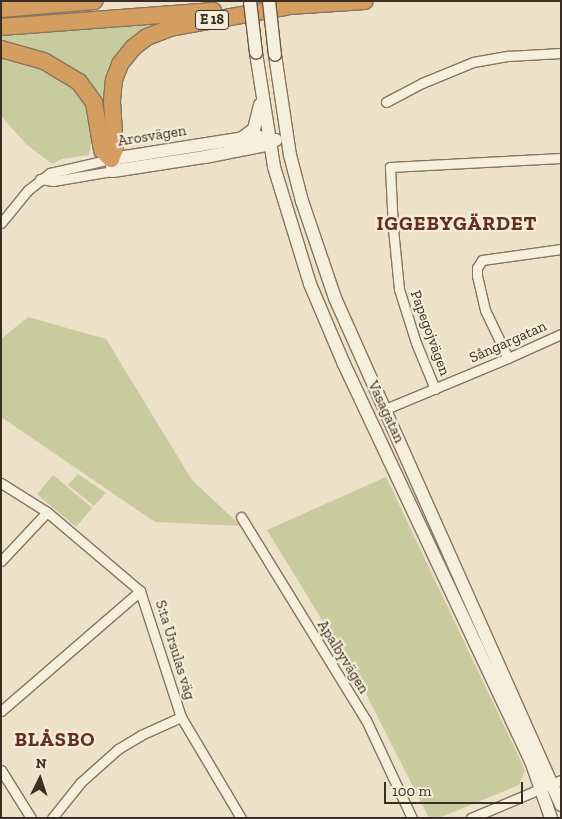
<!DOCTYPE html>
<meta charset="utf-8">
<style>
body{margin:0}
#map{position:relative;width:562px;height:819px;overflow:hidden;background:#ede1ca;font-family:"Zilla Slab",serif}
div>[style]{position:absolute}
.green>*{inset:0;background:#c7cb9e;transform-origin:0 0}
.roads{filter:drop-shadow(1px 0 #88745f) drop-shadow(-1px 0 #88745f) drop-shadow(0 1px #88745f) drop-shadow(0 -1px #88745f)}
.street>*{height:9px;margin:-4.5px;padding:0 4.5px;transform-origin:4.5px;border-radius:4.5px;background:#f7efdd}
.secondary>*{height:12px;margin:-6px;padding:0 6px;transform-origin:6px;border-radius:6px;background:#f7efdd}
.highway>*{height:16px;margin:-8px;padding:0 8px;transform-origin:8px;border-radius:8px;background:#d59e61}
.bridges{filter:drop-shadow(1px 0 #6a5542) drop-shadow(-1px 0 #6a5542) drop-shadow(0 1px #6a5542) drop-shadow(0 -1px #6a5542)}
.secondary-bridge>*{height:12px;margin:-6px;padding:0 6px;transform-origin:6px;border-radius:6px;background:#f7efdd}
span{translate:-50% -50%;white-space:nowrap;text-align:center;line-height:1.15;-webkit-text-stroke:4.5px #f4ecd9;paint-order:stroke}
.shield-label span{padding:1px 4px;background:#f4ecd9;border:1px solid;border-radius:4px;-webkit-text-stroke-width:0}
.shield-label{font-size:14px;color:#3a2d22;font-weight:700}
.street-label{font-size:15px;color:#3a2d22}
.district-label{font-size:20px;color:#642f23;font-weight:700;letter-spacing:1px}
.frame{position:absolute;inset:0;border:2px solid #3a2d22;pointer-events:none}
.north{position:absolute;left:15px;top:754px;width:50px;height:50px;-webkit-text-stroke:4px #f4ecd9;paint-order:stroke;rotate:4deg;font-size:14px;font-weight:700;line-height:20px;text-align:center;color:#3a2d22}
.north::after{content:'';display:block;margin:auto;width:18px;height:22px;background:#3a2d22;clip-path:polygon(50% 0,100% 100%,50% 72%,0 100%)}
.scale{position:absolute;left:384px;top:782px;width:139px;height:22px;box-sizing:border-box;border:2px solid #3a2d22;border-top:0;padding-left:6px;font-size:15px;line-height:18px;white-space:nowrap;color:#3a2d22;-webkit-text-stroke:4px #f4ecd9;paint-order:stroke}
</style>
<div id="map">
<div class="green">
<div style="clip-path:polygon(176px 19px,142px 30px,125px 43px,110px 63px,104px 119px,99px 98px,1px 43px,1px 36px)"></div>
<div style="clip-path:polygon(1px 55px,29px 61px,74px 85px,90px 109px,93px 133px,89px 155px,62px 159px,52px 164px,26px 144px,1px 116px)"></div>
<div style="clip-path:polygon(28px 317px,106px 339px,192px 480px,241px 526px,155px 522px,1px 417px,1px 339px)"></div>
<div style="clip-path:polygon(78px 474px,106px 493px,94px 506px,68px 485px)"></div>
<div style="left:53px;top:475px;width:51px;height:25px;rotate:40deg"></div>
<div style="clip-path:polygon(386px 477px,525px 770px,519px 785px,439px 818px,429px 818px,359px 680px,267px 530px)"></div>
</div>
<div class="roads">
<div class="street">
<div style="left:386px;top:102px;width:41px;rotate:-27.8deg"></div>
<div style="left:422px;top:83px;width:55px;rotate:-22.4deg"></div>
<div style="left:473px;top:62px;width:36px;rotate:-10deg"></div>
<div style="left:508px;top:56px;width:53px;rotate:-3.2deg"></div>
<div style="left:40px;top:179px;width:13px;rotate:9deg"></div>
<div style="left:53px;top:181px;width:61px;rotate:-9.5deg"></div>
<div style="left:1px;top:223px;width:43px;rotate:-50.7deg"></div>
<div style="left:28px;top:190px;width:28px;rotate:-38deg"></div>
<div style="left:50px;top:173px;width:63px;rotate:-12.9deg"></div>
<div style="left:508px;top:358px;width:53px;rotate:-115.6deg"></div>
<div style="left:485px;top:310px;width:35px;rotate:-103deg"></div>
<div style="left:477px;top:276px;width:8px;rotate:-90deg"></div>
<div style="left:477px;top:268px;width:9px;rotate:-58deg"></div>
<div style="left:482px;top:260px;width:80px;rotate:-7.9deg"></div>
<div style="left:435px;top:389px;width:50px;rotate:-112.4deg"></div>
<div style="left:416px;top:343px;width:57px;rotate:-107.5deg"></div>
<div style="left:399px;top:289px;width:60px;rotate:-95.7deg"></div>
<div style="left:393px;top:229px;width:62px;rotate:-92.8deg"></div>
<div style="left:390px;top:167px;width:171px;rotate:-3deg"></div>
<div style="left:383px;top:410px;width:135px;rotate:-22.6deg"></div>
<div style="left:508px;top:358px;width:58px;rotate:-24.4deg"></div>
<div style="left:1px;top:483px;width:54px;rotate:32.2deg"></div>
<div style="left:47px;top:512px;width:122px;rotate:40.3deg"></div>
<div style="left:140px;top:591px;width:133px;rotate:72deg"></div>
<div style="left:181px;top:717px;width:117px;rotate:59.3deg"></div>
<div style="left:241px;top:517px;width:238px;rotate:58.4deg"></div>
<div style="left:366px;top:720px;width:108px;rotate:64.9deg"></div>
<div style="left:1px;top:561px;width:67px;rotate:-46.8deg"></div>
<div style="left:1px;top:711px;width:184px;rotate:-40.8deg"></div>
<div style="left:1px;top:770px;width:57px;rotate:58deg"></div>
<div style="left:52px;top:818px;width:46px;rotate:-51.1deg"></div>
<div style="left:81px;top:782px;width:50px;rotate:-41.7deg"></div>
<div style="left:118px;top:749px;width:27px;rotate:-31deg"></div>
<div style="left:141px;top:735px;width:44px;rotate:-24.2deg"></div>
<div style="left:471px;top:818px;width:98px;rotate:-22.9deg"></div>
</div>
<div class="secondary">
<div style="left:256px;top:53px;width:115px;rotate:81deg"></div>
<div style="left:274px;top:167px;width:122px;rotate:72.9deg"></div>
<div style="left:310px;top:284px;width:87px;rotate:67deg"></div>
<div style="left:344px;top:364px;width:439px;rotate:64.8deg"></div>
<div style="left:531px;top:761px;width:60px;rotate:70.7deg"></div>
<div style="left:275px;top:55px;width:101px;rotate:81.5deg"></div>
<div style="left:290px;top:155px;width:48px;rotate:75.4deg"></div>
<div style="left:302px;top:201px;width:102px;rotate:71.2deg"></div>
<div style="left:335px;top:298px;width:555px;rotate:65.97deg"></div>
<div style="left:242px;top:138px;width:15px;rotate:-37deg"></div>
<div style="left:254px;top:129px;width:25px;rotate:-76deg"></div>
<div style="left:270px;top:141px;width:14px;rotate:-159deg"></div>
<div style="left:257px;top:136px;width:148px;rotate:171deg"></div>
<div style="left:111px;top:159px;width:12px;rotate:81deg"></div>
<div style="left:113px;top:171px;width:93px;rotate:-8.7deg"></div>
<div style="left:205px;top:157px;width:63px;rotate:-11deg"></div>
<div style="left:267px;top:145px;width:5px;rotate:-53deg"></div>
<div style="left:270px;top:141px;width:6px;rotate:-9deg"></div>
</div>
<div class="highway">
<div style="left:275px;top:7px;width:90px;rotate:-3.8deg"></div>
<div style="left:1px;top:9px;width:94px;rotate:-4.9deg"></div>
<div style="left:1px;top:27px;width:213px;rotate:-4.3deg"></div>
<div style="left:1px;top:49px;width:45px;rotate:15.6deg"></div>
<div style="left:44px;top:61px;width:41px;rotate:31deg"></div>
<div style="left:79px;top:82px;width:26px;rotate:54deg"></div>
<div style="left:94px;top:103px;width:48px;rotate:80.3deg"></div>
<div style="left:102px;top:150px;width:13px;rotate:45deg"></div>
<div style="left:111px;top:159px;width:11px;rotate:-68deg"></div>
<div style="left:115px;top:149px;width:48px;rotate:-93.6deg"></div>
<div style="left:112px;top:101px;width:21px;rotate:-85deg"></div>
<div style="left:114px;top:80px;width:17px;rotate:-69deg"></div>
<div style="left:120px;top:64px;width:22px;rotate:-51deg"></div>
<div style="left:134px;top:47px;width:16px;rotate:-38deg"></div>
<div style="left:147px;top:37px;width:25px;rotate:-21deg"></div>
<div style="left:170px;top:28px;width:117px;rotate:-10.3deg"></div>
</div>
</div>
<div class="bridges">
<div class="secondary-bridge">
<div style="left:250px;top:1px;width:52px;rotate:83.4deg"></div>
<div style="left:269px;top:1px;width:54px;rotate:83.7deg"></div>
</div>
</div>
<div class="shield-label">
<span style="left:212px;top:20px">E 18</span>
</div>
<div class="street-label">
<span style="left:152px;top:136px;rotate:-9deg">Arosvägen</span>
<span style="left:430px;top:333px;rotate:70deg">Papegojvägen</span>
<span style="left:508px;top:342px;rotate:-24deg">Sångargatan</span>
<span style="left:386px;top:412px;rotate:65deg">Vasagatan</span>
<span style="left:175px;top:650px;rotate:73deg">S:ta Ursulas väg</span>
<span style="left:343px;top:657px;rotate:58deg">Apalbyvägen</span>
</div>
<div class="district-label">
<span style="left:457px;top:223px">IGGEBYGÄRDET</span>
<span style="left:55px;top:739px">BLÅSBO</span>
</div>
<div class="frame"></div>
<div class="north">N</div>
<div class="scale">100 m</div>
</div>
